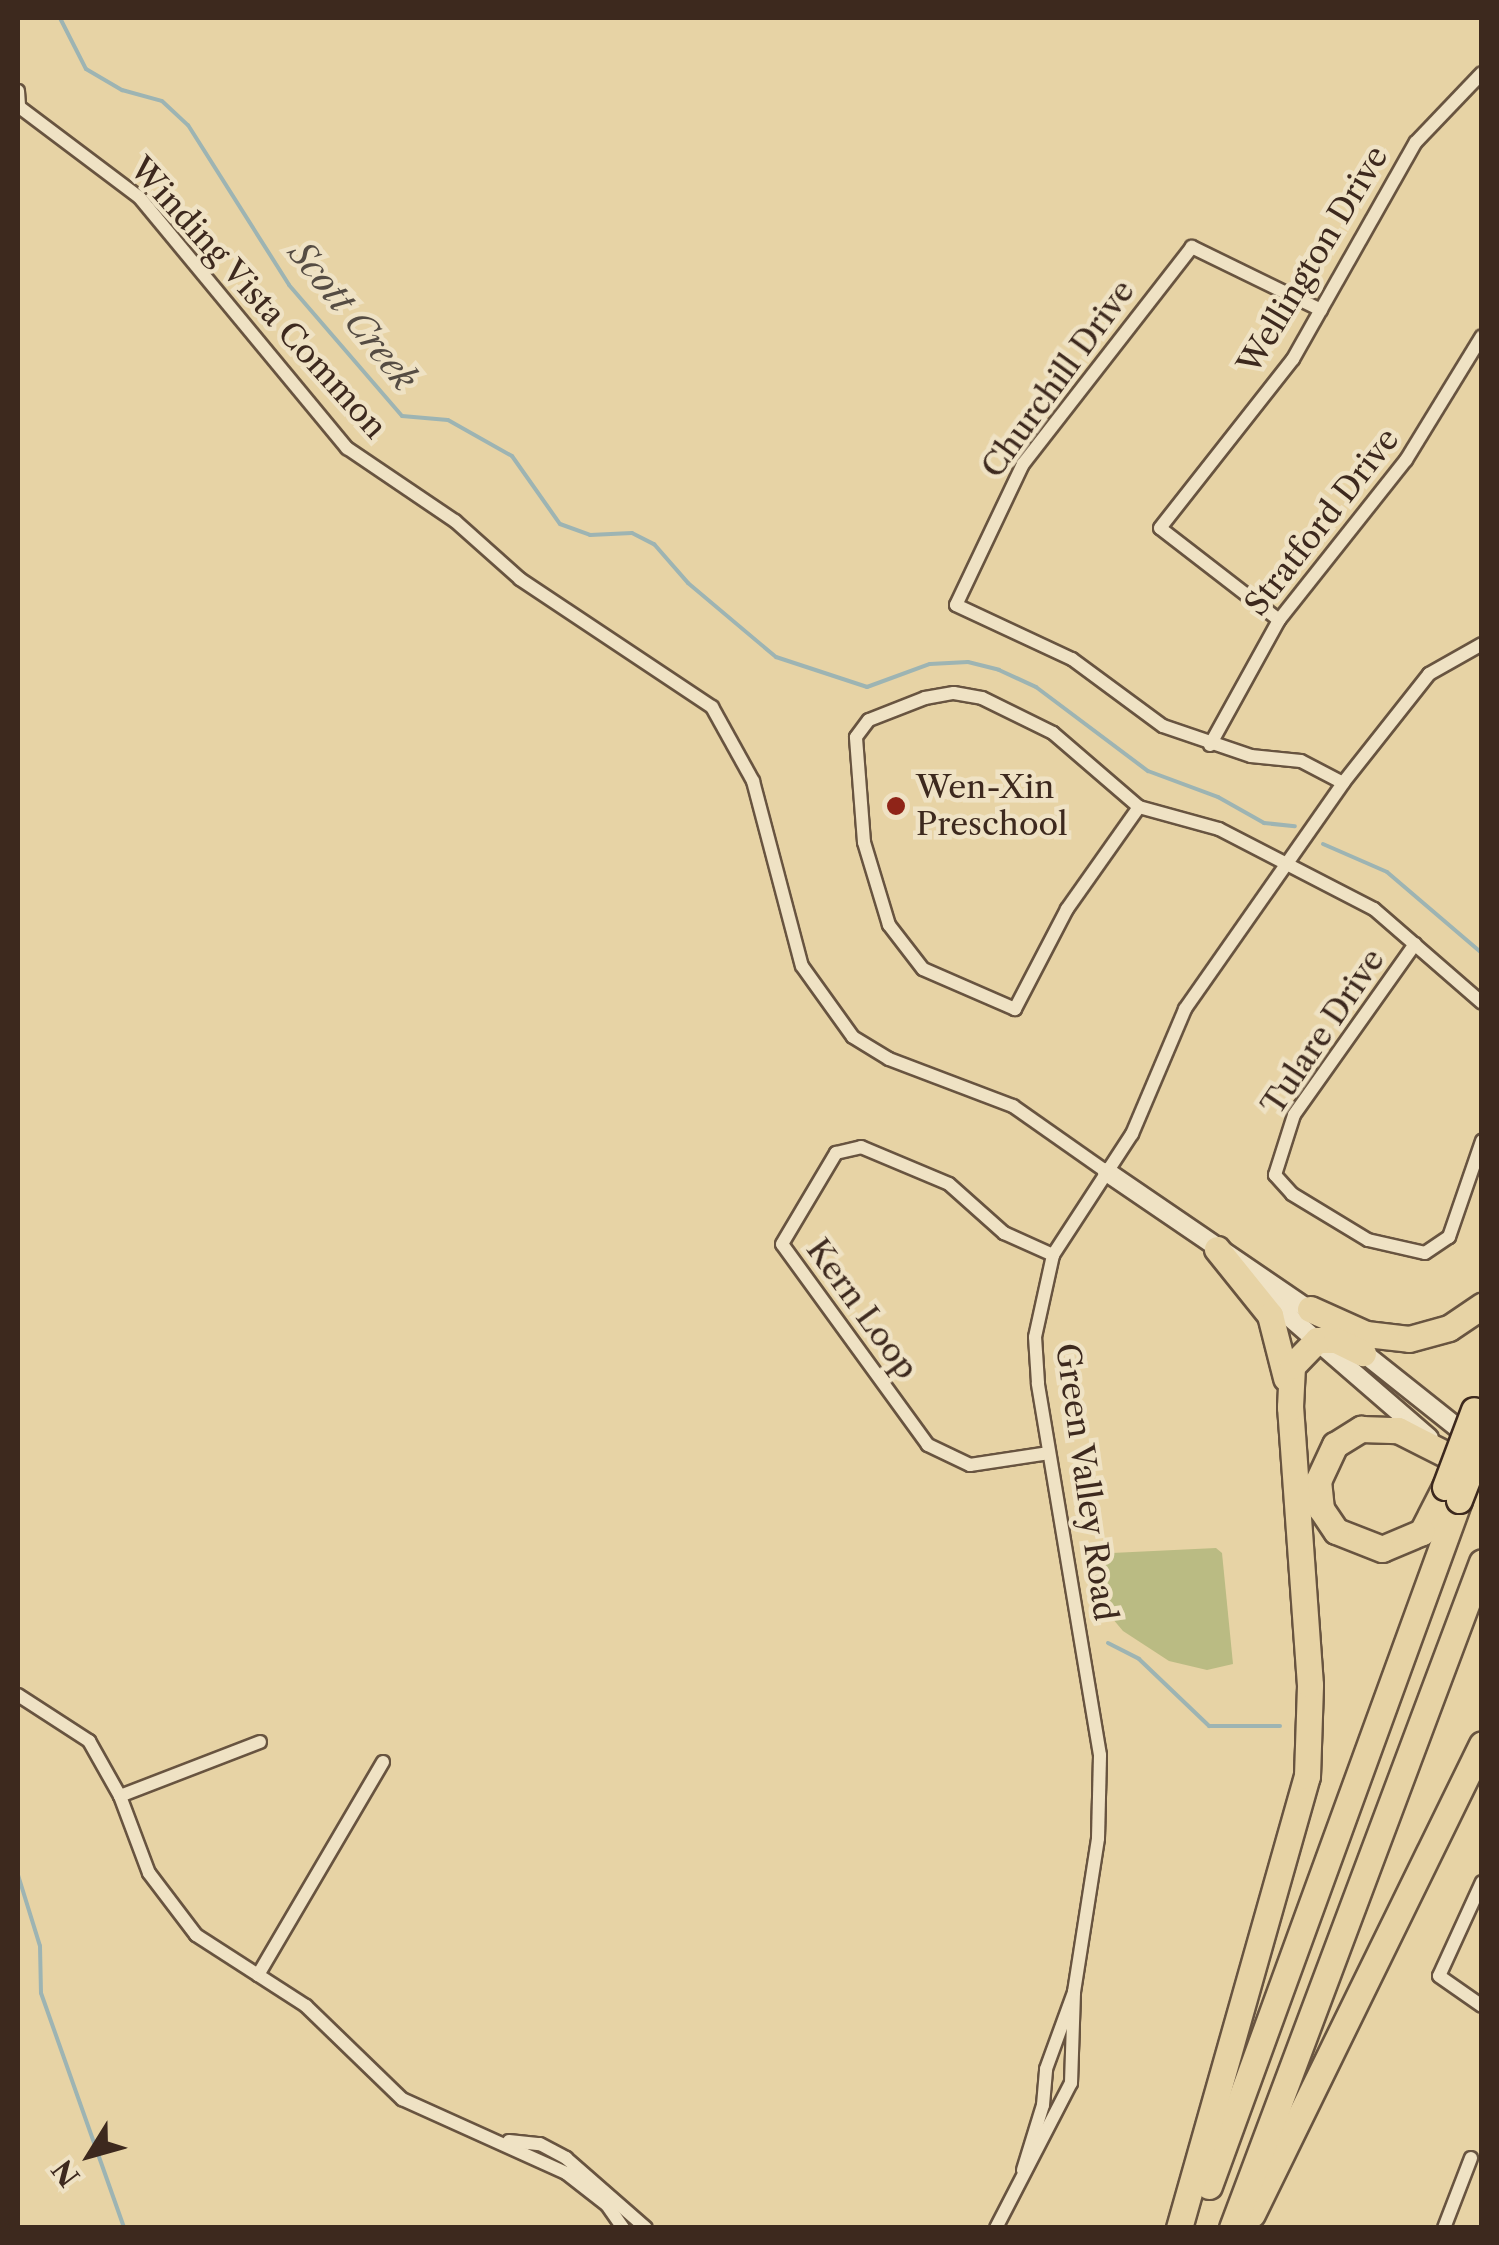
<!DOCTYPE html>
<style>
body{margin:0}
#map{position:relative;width:1499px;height:2245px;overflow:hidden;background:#e7d3a5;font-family:"Libre Caslon Text",serif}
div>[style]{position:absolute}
.green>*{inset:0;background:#babb83}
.stream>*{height:4px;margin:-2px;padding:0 2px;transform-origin:2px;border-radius:2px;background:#9db4b3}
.roads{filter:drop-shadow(2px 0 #685440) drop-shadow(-2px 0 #685440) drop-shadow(0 2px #685440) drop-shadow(0 -2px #685440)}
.street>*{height:12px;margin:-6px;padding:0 6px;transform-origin:6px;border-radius:6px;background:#efe2c4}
.secondary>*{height:18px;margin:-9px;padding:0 9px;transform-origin:9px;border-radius:9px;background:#efe2c4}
.highway>*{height:25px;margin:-12.5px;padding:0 12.5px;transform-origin:12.5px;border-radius:12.5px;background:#e7d3a5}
.bridges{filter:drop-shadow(2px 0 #3d291e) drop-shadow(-2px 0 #3d291e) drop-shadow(0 2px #3d291e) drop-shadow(0 -2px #3d291e)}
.highway-bridge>*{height:25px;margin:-12.5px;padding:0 12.5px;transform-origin:12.5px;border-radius:12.5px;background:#e7d3a5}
.dots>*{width:28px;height:28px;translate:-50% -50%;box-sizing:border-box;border:5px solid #efe2c4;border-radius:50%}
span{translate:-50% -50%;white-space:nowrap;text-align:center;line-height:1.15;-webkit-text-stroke:9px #efe2c4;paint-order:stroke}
.street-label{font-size:32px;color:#3d291e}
.poi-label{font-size:32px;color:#3d291e}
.left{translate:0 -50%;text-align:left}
.water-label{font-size:35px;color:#554c43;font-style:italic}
.frame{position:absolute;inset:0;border:20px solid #3d291e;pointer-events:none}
.north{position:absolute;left:40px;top:2105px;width:100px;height:100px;-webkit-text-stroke:8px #efe2c4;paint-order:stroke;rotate:233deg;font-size:28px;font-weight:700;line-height:40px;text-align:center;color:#3d291e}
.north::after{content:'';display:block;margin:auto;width:35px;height:45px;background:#3d291e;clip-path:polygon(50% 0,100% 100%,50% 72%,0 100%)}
</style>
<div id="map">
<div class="green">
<div style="clip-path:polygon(1216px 1548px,1222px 1553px,1233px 1664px,1207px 1670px,1169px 1661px,1123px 1631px,1101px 1605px,1091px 1554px)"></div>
</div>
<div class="stream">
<div style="left:60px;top:18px;width:57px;rotate:63deg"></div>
<div style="left:86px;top:69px;width:42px;rotate:30.3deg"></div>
<div style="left:122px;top:90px;width:41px;rotate:15.4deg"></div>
<div style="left:162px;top:101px;width:35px;rotate:43deg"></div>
<div style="left:188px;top:125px;width:189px;rotate:57.7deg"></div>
<div style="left:289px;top:285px;width:173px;rotate:49.2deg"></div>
<div style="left:402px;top:416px;width:46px;rotate:5deg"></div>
<div style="left:448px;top:420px;width:73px;rotate:29.4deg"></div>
<div style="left:512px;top:456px;width:83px;rotate:54.8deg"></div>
<div style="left:560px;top:524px;width:32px;rotate:20deg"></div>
<div style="left:590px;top:535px;width:42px;rotate:-2.7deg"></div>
<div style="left:632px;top:533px;width:25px;rotate:27deg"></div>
<div style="left:654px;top:544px;width:52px;rotate:48.9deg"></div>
<div style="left:688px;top:583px;width:115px;rotate:40.1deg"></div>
<div style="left:776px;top:657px;width:96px;rotate:18.2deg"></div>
<div style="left:867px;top:687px;width:67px;rotate:-20.1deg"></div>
<div style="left:930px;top:664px;width:38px;rotate:-3deg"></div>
<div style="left:968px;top:662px;width:32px;rotate:14deg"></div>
<div style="left:999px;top:670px;width:41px;rotate:24.7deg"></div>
<div style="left:1036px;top:687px;width:140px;rotate:36.9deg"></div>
<div style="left:1148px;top:771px;width:75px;rotate:20.4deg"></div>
<div style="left:1218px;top:797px;width:53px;rotate:29.5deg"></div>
<div style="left:1264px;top:823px;width:31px;rotate:6deg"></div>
<div style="left:1323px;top:844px;width:70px;rotate:23.6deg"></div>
<div style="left:1387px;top:872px;width:125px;rotate:40.5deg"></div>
<div style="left:1108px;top:1643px;width:35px;rotate:27deg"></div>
<div style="left:1139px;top:1659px;width:97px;rotate:43.7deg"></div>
<div style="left:1209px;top:1726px;width:71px"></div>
<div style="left:18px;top:1875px;width:74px;rotate:72.8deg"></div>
<div style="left:40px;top:1946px;width:47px;rotate:88.8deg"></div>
<div style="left:41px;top:1993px;width:249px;rotate:70.5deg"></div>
</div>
<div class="roads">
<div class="street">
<div style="left:18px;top:91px;width:16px;rotate:86deg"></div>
<div style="left:18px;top:106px;width:153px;rotate:37deg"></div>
<div style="left:140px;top:198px;width:325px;rotate:50.4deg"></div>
<div style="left:347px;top:448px;width:130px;rotate:34.1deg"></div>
<div style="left:455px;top:521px;width:87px;rotate:41.7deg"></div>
<div style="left:520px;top:579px;width:231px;rotate:33.7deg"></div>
<div style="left:712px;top:707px;width:85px;rotate:61deg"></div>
<div style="left:753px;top:781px;width:191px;rotate:75.2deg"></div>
<div style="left:802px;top:966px;width:87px;rotate:54.3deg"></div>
<div style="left:853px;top:1037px;width:42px;rotate:31.4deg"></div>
<div style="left:889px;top:1059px;width:133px;rotate:20.8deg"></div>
<div style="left:1013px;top:1106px;width:115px;rotate:35.1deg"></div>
<div style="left:1321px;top:310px;width:144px;rotate:-154deg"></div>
<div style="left:1192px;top:247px;width:275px;rotate:127.9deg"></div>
<div style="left:1023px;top:464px;width:156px;rotate:115.4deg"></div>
<div style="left:956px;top:605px;width:128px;rotate:25deg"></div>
<div style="left:1072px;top:659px;width:113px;rotate:36.4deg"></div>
<div style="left:1163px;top:726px;width:93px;rotate:18.8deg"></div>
<div style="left:1251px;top:756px;width:50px;rotate:5.7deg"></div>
<div style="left:1301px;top:761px;width:47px;rotate:27.6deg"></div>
<div style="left:1279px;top:620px;width:150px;rotate:-142.3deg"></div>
<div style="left:1160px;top:528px;width:215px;rotate:-51.8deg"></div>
<div style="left:1293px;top:359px;width:249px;rotate:-60.5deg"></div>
<div style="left:1416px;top:142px;width:95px;rotate:-46.3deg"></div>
<div style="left:1210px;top:745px;width:143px;rotate:-61.1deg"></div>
<div style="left:1279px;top:620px;width:204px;rotate:-51.6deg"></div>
<div style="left:1406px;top:460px;width:145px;rotate:-58.5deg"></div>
<div style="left:1139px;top:807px;width:125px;rotate:125.2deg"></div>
<div style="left:1067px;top:909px;width:113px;rotate:117.5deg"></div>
<div style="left:1015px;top:1009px;width:100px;rotate:-156.5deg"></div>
<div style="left:923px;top:969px;width:56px;rotate:-127.7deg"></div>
<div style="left:889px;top:925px;width:87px;rotate:-106.8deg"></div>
<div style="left:864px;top:842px;width:105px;rotate:-94.4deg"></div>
<div style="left:856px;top:737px;width:21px;rotate:-53deg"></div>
<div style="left:869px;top:720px;width:60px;rotate:-21.4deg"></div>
<div style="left:925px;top:698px;width:29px;rotate:-10deg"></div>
<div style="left:954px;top:693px;width:28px;rotate:10deg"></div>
<div style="left:982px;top:698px;width:79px;rotate:26.2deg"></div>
<div style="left:1053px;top:733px;width:113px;rotate:40.7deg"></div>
<div style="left:1139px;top:807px;width:83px;rotate:15.4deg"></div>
<div style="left:1219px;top:829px;width:174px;rotate:27.3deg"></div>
<div style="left:1374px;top:909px;width:143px;rotate:41deg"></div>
<div style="left:1415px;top:944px;width:209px;rotate:125.3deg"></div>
<div style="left:1294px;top:1115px;width:63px;rotate:107.6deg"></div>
<div style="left:1275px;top:1175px;width:25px;rotate:48deg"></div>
<div style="left:1292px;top:1194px;width:89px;rotate:31.2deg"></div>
<div style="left:1368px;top:1240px;width:58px;rotate:12.8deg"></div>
<div style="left:1425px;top:1253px;width:29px;rotate:-34deg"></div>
<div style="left:1449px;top:1237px;width:102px;rotate:-71deg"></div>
<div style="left:1049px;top:1453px;width:80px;rotate:171.4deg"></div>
<div style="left:970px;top:1465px;width:47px;rotate:-154.5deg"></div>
<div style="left:928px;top:1445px;width:248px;rotate:-126deg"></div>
<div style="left:782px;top:1244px;width:106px;rotate:-59.3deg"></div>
<div style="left:836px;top:1153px;width:26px;rotate:-13deg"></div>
<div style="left:861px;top:1147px;width:95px;rotate:22.8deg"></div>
<div style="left:949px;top:1184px;width:74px;rotate:41.7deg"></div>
<div style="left:1004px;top:1233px;width:54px;rotate:24.2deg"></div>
<div style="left:18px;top:1695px;width:85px;rotate:32.9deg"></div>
<div style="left:89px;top:1741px;width:63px;rotate:60.6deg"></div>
<div style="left:120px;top:1796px;width:82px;rotate:69.4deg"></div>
<div style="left:149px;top:1873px;width:78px;rotate:52.8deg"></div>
<div style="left:196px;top:1935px;width:131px;rotate:32.8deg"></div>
<div style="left:306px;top:2006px;width:134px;rotate:44.1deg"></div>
<div style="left:402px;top:2099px;width:180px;rotate:24.3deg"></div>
<div style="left:566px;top:2173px;width:52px;rotate:38deg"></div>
<div style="left:607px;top:2205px;width:28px;rotate:55deg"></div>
<div style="left:120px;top:1796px;width:150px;rotate:-21.1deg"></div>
<div style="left:1482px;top:1882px;width:103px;rotate:114.6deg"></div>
<div style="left:1439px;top:1976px;width:52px;rotate:34.9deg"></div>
<div style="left:258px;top:1975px;width:247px;rotate:-59.6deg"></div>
<div style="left:509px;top:2141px;width:31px;rotate:6deg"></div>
<div style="left:540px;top:2144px;width:30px;rotate:28deg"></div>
<div style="left:566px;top:2158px;width:106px;rotate:41.2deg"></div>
<div style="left:1023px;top:2170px;width:68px;rotate:-72.9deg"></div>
<div style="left:1043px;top:2105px;width:36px;rotate:-85deg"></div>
<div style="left:1046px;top:2069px;width:82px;rotate:-70deg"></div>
<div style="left:996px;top:2228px;width:163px;rotate:-62.7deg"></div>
<div style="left:1071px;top:2083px;width:91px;rotate:-88.1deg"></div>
<div style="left:1074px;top:1992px;width:156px;rotate:-81.1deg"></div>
<div style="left:1098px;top:1838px;width:83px;rotate:-88.6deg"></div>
<div style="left:1100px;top:1755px;width:377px;rotate:-99.5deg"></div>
<div style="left:1038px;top:1383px;width:46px;rotate:-93.7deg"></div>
<div style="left:1035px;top:1337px;width:84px;rotate:-77.6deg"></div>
<div style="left:1053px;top:1255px;width:145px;rotate:-56.9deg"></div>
<div style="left:1132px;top:1134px;width:136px;rotate:-67deg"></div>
<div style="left:1185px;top:1009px;width:276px;rotate:-55deg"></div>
<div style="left:1343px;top:783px;width:139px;rotate:-51.7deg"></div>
<div style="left:1429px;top:674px;width:61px;rotate:-29.5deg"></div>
<div style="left:1444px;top:2228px;width:75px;rotate:-68.9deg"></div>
</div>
<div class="secondary">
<div style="left:1107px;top:1172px;width:254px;rotate:34.3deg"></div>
<div style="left:1264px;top:1295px;width:218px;rotate:40.9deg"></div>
<div style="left:1356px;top:1347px;width:149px;rotate:38.5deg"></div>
</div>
<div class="highway">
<div style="left:1217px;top:1249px;width:85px;rotate:51.2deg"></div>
<div style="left:1270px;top:1315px;width:65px;rotate:75.7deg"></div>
<div style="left:1310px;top:1309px;width:61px;rotate:24.1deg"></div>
<div style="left:1366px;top:1334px;width:43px;rotate:6.6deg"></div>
<div style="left:1409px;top:1339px;width:41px;rotate:-15.4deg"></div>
<div style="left:1449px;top:1328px;width:40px;rotate:-34deg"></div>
<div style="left:1445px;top:1487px;width:51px;rotate:117.1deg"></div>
<div style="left:1422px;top:1532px;width:43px;rotate:157deg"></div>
<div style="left:1382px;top:1549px;width:49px;rotate:-158.6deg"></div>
<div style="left:1336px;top:1531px;width:27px;rotate:-124deg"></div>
<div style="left:1321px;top:1509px;width:28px;rotate:-96deg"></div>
<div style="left:1318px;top:1481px;width:40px;rotate:-65deg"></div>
<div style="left:1335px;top:1445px;width:31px;rotate:-32deg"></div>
<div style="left:1361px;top:1429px;width:37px;rotate:2deg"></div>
<div style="left:1398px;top:1430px;width:55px;rotate:27deg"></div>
<div style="left:1209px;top:2186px;width:730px;rotate:-69.98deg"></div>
<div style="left:1252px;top:2214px;width:523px;rotate:-63.92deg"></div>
<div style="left:1179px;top:2228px;width:470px;rotate:-74.2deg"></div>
<div style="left:1307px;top:1776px;width:91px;rotate:-88.1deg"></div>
<div style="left:1310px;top:1685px;width:279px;rotate:-94.1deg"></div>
<div style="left:1290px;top:1407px;width:41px;rotate:-87.2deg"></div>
<div style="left:1292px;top:1366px;width:36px;rotate:-46deg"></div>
<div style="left:1317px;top:1340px;width:19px"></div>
<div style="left:1336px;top:1340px;width:30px;rotate:26deg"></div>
<div style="left:1232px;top:2228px;width:711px;rotate:-69.43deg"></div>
</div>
</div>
<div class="bridges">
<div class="highway-bridge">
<div style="left:1445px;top:1487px;width:82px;rotate:-69.4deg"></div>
<div style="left:1459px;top:1500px;width:63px;rotate:-68.7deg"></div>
</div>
</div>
<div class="dots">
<div style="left:896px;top:806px;background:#8f2418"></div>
</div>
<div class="street-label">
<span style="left:1313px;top:260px;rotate:-59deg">Wellington Drive</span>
<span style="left:258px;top:298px;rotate:48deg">Winding Vista Common</span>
<span style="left:1058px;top:379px;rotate:-54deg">Churchill Drive</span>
<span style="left:1322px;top:522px;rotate:-52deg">Stratford Drive</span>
<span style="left:1323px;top:1032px;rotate:-56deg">Tulare Drive</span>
<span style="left:862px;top:1309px;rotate:54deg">Kern Loop</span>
<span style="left:1086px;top:1482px;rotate:82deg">Green Valley Road</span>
</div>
<div class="poi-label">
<span class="left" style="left:916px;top:806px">Wen-Xin<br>Preschool</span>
</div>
<div class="water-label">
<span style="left:353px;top:316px;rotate:51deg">Scott Creek</span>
</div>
<div class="frame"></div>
<div class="north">N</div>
</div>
